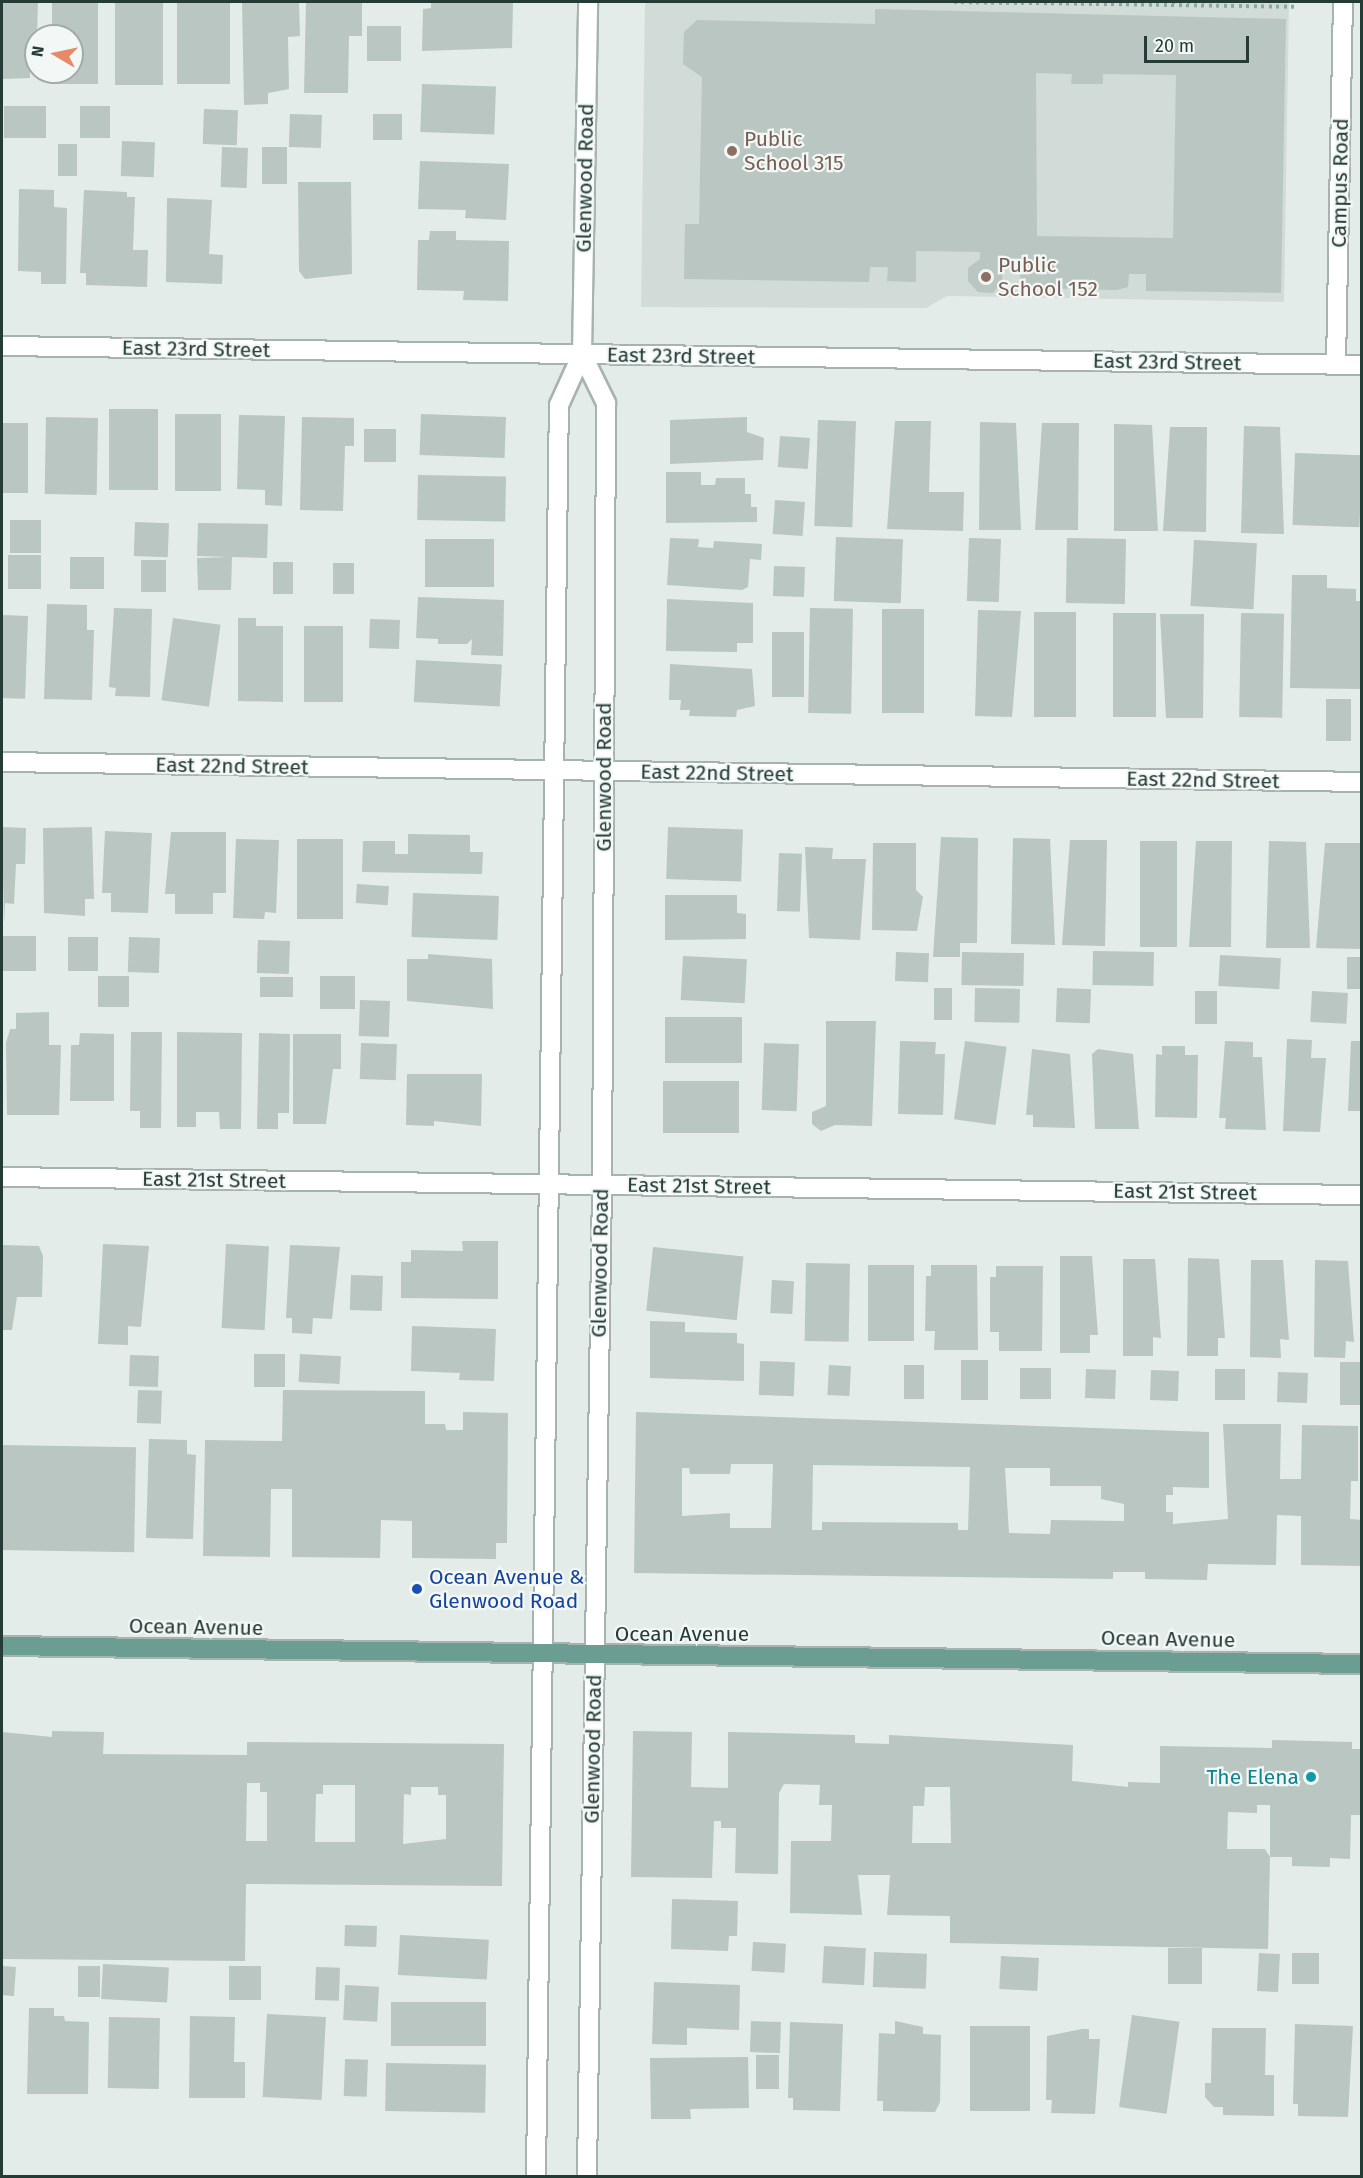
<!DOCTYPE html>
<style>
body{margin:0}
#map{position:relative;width:1363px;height:2178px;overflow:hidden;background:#e3ece8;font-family:"Fira Sans",sans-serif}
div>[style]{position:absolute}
.built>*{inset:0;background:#d1dbd7}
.building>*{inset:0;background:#b9c6c1;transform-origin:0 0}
.path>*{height:4px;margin-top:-2px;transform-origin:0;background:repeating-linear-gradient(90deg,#86aca2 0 3px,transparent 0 7.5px)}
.roads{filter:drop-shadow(2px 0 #a6b3af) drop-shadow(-2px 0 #a6b3af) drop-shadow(0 2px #a6b3af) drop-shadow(0 -2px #a6b3af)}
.minor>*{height:18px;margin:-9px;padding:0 9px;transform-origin:9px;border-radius:9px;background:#fff}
.major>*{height:18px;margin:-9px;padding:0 9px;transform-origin:9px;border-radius:9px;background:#6c9d92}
.dots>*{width:16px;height:16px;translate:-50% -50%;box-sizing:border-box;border:3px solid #f3f8f6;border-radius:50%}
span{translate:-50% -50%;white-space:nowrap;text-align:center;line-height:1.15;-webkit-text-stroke:4.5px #f3f8f6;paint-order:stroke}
.education-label{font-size:21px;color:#785e54}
.left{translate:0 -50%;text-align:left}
.street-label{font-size:21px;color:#243b36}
.transit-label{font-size:21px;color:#164399}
.culture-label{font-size:21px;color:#0d838f}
.right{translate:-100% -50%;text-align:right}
.frame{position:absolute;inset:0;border:3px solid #243b36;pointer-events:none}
.north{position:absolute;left:24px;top:24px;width:60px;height:60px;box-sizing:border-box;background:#f3f8f6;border:2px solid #a0aca9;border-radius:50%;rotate:279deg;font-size:16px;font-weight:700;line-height:24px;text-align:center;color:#243b36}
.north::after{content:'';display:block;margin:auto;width:21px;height:27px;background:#e58a67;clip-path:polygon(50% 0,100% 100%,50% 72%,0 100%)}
.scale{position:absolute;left:1144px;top:36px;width:105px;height:27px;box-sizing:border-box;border:3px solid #243b36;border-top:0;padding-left:8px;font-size:18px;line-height:21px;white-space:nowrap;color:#243b36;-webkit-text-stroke:4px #f3f8f6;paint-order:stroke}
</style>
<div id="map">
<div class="built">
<div style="clip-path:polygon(645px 2px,1289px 2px,1284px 302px,947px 296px,926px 308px,641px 307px)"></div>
</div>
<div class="building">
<div style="clip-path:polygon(2px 2px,38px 2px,36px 71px,30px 71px,30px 78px,2px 79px)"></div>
<div style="clip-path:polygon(52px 2px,98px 2px,98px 84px,52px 84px,52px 72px,72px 72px,72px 36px,52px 36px)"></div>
<div style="left:115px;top:2px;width:48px;height:83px"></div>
<div style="left:177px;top:2px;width:53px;height:82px"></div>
<div style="clip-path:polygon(242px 2px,299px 2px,300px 36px,288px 37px,289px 89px,268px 93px,268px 104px,244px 105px)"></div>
<div style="clip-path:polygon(306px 2px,362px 2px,362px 36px,349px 36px,348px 93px,304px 93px)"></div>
<div style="clip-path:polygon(431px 2px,513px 2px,512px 48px,422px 51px,423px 9px,431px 8px)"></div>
<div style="clip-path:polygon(evenodd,875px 9px,1286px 19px,1281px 293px,1146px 291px,1146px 274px,1129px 274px,1128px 287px,1117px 290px,1030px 288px,1020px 285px,1020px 269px,1003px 268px,1002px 281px,993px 293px,978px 292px,968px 281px,968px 268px,980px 259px,980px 252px,916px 251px,916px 282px,887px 281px,888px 267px,870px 267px,869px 282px,684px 279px,685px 224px,699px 224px,702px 77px,683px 64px,684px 32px,697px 20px,875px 24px,875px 9px,1036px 73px,1072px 74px,1071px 84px,1103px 84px,1103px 74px,1176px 75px,1173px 238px,1037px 236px,1036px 73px)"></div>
<div style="left:367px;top:26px;width:34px;height:35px"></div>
<div style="left:422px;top:84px;width:74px;height:48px;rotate:2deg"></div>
<div style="left:4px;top:106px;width:42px;height:32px"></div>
<div style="left:80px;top:106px;width:30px;height:32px"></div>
<div style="left:204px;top:109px;width:34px;height:35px;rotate:2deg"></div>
<div style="left:290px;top:114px;width:32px;height:33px;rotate:2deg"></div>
<div style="left:373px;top:114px;width:29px;height:26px"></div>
<div style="left:122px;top:141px;width:33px;height:35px;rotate:2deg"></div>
<div style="left:58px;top:144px;width:19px;height:32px"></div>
<div style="left:222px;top:147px;width:26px;height:40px;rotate:2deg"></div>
<div style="left:262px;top:147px;width:25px;height:37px"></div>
<div style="clip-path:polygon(420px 161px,509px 164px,506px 220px,465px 218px,466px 210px,418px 209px)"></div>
<div style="clip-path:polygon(298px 182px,351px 182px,352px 274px,305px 279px,299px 271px)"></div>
<div style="clip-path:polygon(19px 189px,54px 190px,54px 207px,67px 208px,66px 284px,41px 284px,41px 272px,18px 271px)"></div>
<div style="clip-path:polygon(84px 190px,127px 192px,127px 197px,135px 197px,133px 250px,148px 250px,147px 287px,86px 285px,86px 273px,80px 273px)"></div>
<div style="clip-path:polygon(167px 198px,212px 200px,209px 254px,223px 255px,222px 284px,166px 282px)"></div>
<div style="clip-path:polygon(430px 231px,456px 231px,456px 240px,509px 241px,508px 301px,463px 300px,464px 291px,417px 290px,418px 240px,429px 240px)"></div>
<div style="left:109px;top:409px;width:49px;height:81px"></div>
<div style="left:175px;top:414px;width:46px;height:77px"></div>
<div style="left:421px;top:414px;width:85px;height:41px;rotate:2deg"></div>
<div style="clip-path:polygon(239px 415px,285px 416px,282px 506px,265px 505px,265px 490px,237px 489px)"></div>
<div style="left:46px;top:417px;width:52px;height:77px;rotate:1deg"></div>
<div style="clip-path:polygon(302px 417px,354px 418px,354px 446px,345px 446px,343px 511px,300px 510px)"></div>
<div style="clip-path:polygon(747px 417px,747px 432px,764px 438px,763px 460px,670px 464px,670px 420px)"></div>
<div style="left:818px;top:420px;width:38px;height:106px;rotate:2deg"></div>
<div style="clip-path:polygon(895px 421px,931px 421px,929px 492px,964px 492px,963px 531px,887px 529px)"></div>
<div style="clip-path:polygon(980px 422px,1016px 423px,1021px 530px,979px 530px)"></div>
<div style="left:2px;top:423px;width:26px;height:70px"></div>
<div style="clip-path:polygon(1042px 423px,1079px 423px,1078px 530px,1035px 530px)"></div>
<div style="clip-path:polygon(1114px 424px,1152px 425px,1158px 531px,1114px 531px)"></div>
<div style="clip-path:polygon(1244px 426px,1280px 427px,1284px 534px,1241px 533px)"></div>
<div style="clip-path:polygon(1170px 427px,1207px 427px,1206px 532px,1163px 531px)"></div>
<div style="left:364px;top:429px;width:32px;height:33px"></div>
<div style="left:780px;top:436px;width:30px;height:31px;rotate:4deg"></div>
<div style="left:1295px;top:453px;width:67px;height:72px;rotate:2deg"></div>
<div style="clip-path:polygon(666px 472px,701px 472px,701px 485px,715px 485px,716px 478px,745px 478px,745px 494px,751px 494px,751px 507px,757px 507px,757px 522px,666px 523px)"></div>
<div style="left:418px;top:475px;width:88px;height:45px;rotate:1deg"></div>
<div style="left:775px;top:500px;width:30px;height:34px;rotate:4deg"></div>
<div style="left:10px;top:520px;width:31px;height:33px"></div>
<div style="left:135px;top:522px;width:34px;height:34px;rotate:2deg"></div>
<div style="clip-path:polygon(198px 523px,268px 524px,267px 558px,232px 557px,231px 590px,198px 590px,197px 558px,229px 557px,197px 556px)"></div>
<div style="left:836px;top:537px;width:67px;height:64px;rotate:2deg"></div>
<div style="clip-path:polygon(670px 538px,699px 539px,698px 547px,713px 548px,714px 541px,762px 544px,761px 560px,750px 559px,748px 587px,742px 590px,667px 585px)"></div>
<div style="left:969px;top:538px;width:32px;height:63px;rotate:2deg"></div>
<div style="left:1067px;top:538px;width:59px;height:65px;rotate:1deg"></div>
<div style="left:425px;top:539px;width:69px;height:48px"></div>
<div style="left:1194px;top:540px;width:63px;height:66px;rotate:3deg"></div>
<div style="left:41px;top:555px;width:34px;height:33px;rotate:90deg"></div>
<div style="left:70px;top:557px;width:34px;height:32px"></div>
<div style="left:141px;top:560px;width:25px;height:32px"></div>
<div style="left:273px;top:562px;width:20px;height:32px"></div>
<div style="left:333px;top:563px;width:21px;height:31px"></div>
<div style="left:774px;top:566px;width:31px;height:30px;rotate:2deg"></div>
<div style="clip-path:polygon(1292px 575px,1327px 575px,1327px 588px,1356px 589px,1356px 601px,1361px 601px,1360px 689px,1290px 688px)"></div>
<div style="clip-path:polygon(418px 597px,504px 600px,503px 656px,471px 655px,472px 639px,467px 644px,438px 644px,438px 639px,416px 638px)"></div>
<div style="clip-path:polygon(667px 599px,753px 603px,753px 643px,737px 643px,737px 652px,666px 651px)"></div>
<div style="clip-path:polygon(47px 604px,87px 605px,87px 630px,94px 630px,92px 700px,44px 699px)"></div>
<div style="clip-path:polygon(114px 608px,152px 609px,150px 697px,115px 696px,116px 688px,109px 687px)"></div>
<div style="left:810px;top:608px;width:43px;height:105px;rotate:1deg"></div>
<div style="left:882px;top:609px;width:42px;height:104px"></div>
<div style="clip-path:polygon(978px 610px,1021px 611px,1012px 717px,975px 716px)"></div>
<div style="left:1034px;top:612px;width:42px;height:105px"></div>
<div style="left:1113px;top:613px;width:43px;height:104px"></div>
<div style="left:1241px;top:613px;width:43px;height:104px;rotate:1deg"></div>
<div style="clip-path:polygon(1160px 614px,1204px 614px,1203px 718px,1166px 718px)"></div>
<div style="left:2px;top:615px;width:26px;height:83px;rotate:2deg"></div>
<div style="left:173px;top:618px;width:48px;height:83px;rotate:8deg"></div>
<div style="clip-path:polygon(238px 618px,256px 618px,256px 626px,283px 626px,283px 702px,238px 701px)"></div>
<div style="left:370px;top:619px;width:30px;height:29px;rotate:2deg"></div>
<div style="left:304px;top:626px;width:39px;height:76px"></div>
<div style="left:772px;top:632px;width:32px;height:65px"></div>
<div style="left:416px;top:660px;width:86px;height:42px;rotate:3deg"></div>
<div style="clip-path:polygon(670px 664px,752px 669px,755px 706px,737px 710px,736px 717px,689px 716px,690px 710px,680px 710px,681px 700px,669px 700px)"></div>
<div style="left:1326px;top:699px;width:25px;height:42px"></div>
<div style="clip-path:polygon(2px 827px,26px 828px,25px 864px,16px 864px,14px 904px,5px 903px,4px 924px)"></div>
<div style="clip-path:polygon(92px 827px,94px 899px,85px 899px,85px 916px,44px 913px,43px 828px)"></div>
<div style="left:668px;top:827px;width:75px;height:52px;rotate:2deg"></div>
<div style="clip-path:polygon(105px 831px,152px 833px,148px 913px,111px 912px,111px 893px,102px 893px)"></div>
<div style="clip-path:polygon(171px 832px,226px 832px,226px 893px,213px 893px,213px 914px,175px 914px,175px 894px,165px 894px)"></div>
<div style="clip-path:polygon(408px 834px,470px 835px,470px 852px,483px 852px,482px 874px,362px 872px,363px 841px,395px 841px,395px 854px,408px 854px)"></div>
<div style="clip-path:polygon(941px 837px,978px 838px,977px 943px,960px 943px,960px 957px,933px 957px)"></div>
<div style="clip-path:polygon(1013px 838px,1050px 839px,1055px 945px,1011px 944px)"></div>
<div style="clip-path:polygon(236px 839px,279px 840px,276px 913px,265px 912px,264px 919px,233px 918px)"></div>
<div style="left:297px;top:839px;width:46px;height:80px"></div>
<div style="clip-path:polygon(1070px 840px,1107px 840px,1105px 946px,1062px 945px)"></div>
<div style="left:1140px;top:841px;width:37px;height:106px"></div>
<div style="clip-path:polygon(1196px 841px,1232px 841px,1231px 947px,1189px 947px)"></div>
<div style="clip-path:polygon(1269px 841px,1306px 842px,1310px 948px,1266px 948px)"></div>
<div style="clip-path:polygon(873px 843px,916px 843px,916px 890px,923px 897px,917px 931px,872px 930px)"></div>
<div style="clip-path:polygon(1325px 843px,1362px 843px,1361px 949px,1316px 948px)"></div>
<div style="clip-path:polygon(805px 847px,833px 848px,832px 859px,866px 859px,860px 940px,809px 938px)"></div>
<div style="left:779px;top:853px;width:23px;height:58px;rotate:2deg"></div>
<div style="left:357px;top:884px;width:32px;height:19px;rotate:4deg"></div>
<div style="left:413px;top:893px;width:86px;height:44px;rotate:2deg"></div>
<div style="clip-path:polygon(665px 895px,737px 895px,737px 913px,746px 914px,746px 939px,665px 940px)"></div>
<div style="left:3px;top:936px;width:33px;height:35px"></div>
<div style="left:68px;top:937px;width:30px;height:34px"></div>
<div style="left:129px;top:937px;width:31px;height:35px;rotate:2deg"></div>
<div style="left:258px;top:940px;width:32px;height:33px;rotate:2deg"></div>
<div style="left:1093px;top:951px;width:61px;height:34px;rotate:1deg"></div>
<div style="left:896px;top:952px;width:33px;height:29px;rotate:2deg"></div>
<div style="left:962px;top:952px;width:62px;height:33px;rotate:1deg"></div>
<div style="clip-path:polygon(428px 954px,492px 959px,493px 1009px,407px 1001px,407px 959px,428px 959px)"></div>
<div style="left:1220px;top:955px;width:61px;height:31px;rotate:3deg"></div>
<div style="left:683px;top:956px;width:64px;height:44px;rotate:3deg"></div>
<div style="left:1347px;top:957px;width:15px;height:32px"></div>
<div style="left:98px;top:976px;width:31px;height:31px"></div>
<div style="left:355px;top:976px;width:33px;height:35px;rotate:90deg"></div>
<div style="left:293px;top:977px;width:20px;height:33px;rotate:90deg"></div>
<div style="left:934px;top:988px;width:18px;height:32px"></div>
<div style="left:975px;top:988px;width:45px;height:34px;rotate:1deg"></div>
<div style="left:1057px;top:988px;width:34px;height:34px;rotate:2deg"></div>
<div style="left:1195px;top:991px;width:22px;height:33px"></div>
<div style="left:1312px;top:991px;width:36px;height:31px;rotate:3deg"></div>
<div style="left:360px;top:1000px;width:30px;height:36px;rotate:2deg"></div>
<div style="clip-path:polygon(49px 1012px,49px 1045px,61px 1045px,59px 1115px,7px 1115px,6px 1043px,10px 1029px,16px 1029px,16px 1013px)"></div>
<div style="left:665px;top:1017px;width:77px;height:46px"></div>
<div style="clip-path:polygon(826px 1021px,876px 1021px,872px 1126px,835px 1125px,821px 1131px,812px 1124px,812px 1112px,826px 1106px)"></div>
<div style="clip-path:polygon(131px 1032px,162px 1032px,161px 1128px,140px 1128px,140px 1111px,130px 1111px)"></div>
<div style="clip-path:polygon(177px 1032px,242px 1033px,241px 1129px,220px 1129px,219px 1112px,196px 1112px,196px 1127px,177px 1127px)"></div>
<div style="clip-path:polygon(80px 1033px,114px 1034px,114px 1101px,70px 1101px,71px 1045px,79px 1045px)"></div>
<div style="clip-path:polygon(259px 1033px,290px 1034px,289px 1113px,278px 1113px,278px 1129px,257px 1129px)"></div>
<div style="clip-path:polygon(293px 1034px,341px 1034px,341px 1069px,333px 1069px,326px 1124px,293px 1124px)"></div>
<div style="clip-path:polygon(1287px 1039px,1312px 1040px,1311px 1058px,1326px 1058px,1320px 1132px,1283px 1131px)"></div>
<div style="clip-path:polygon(900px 1041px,936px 1042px,935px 1054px,945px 1054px,943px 1115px,898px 1114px)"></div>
<div style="left:965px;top:1041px;width:42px;height:79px;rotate:8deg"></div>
<div style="clip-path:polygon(1225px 1041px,1253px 1042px,1253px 1057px,1262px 1057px,1266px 1130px,1225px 1129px,1226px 1118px,1219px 1118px)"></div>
<div style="clip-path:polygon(1351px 1041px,1362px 1041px,1362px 1111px,1348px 1111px)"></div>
<div style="left:361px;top:1043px;width:36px;height:36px;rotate:2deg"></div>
<div style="left:764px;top:1043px;width:35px;height:67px;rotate:2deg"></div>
<div style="clip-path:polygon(1162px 1046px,1185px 1046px,1185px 1055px,1198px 1055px,1197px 1118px,1155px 1117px,1156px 1054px,1162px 1055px)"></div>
<div style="clip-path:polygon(1032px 1049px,1070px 1054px,1075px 1128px,1033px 1127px,1033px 1115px,1026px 1115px)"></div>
<div style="clip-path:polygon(1098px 1049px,1133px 1054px,1139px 1129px,1095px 1129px,1092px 1054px)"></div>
<div style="clip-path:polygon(407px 1074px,482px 1074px,481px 1126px,434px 1121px,434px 1126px,406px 1125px)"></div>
<div style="left:663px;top:1081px;width:76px;height:52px"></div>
<div style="clip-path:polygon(462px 1241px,498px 1241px,498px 1299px,401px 1298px,401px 1262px,411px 1262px,411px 1250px,463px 1251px)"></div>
<div style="clip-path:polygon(103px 1244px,149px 1246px,141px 1327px,128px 1326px,128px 1345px,98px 1344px)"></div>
<div style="left:226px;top:1244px;width:43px;height:84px;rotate:3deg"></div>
<div style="clip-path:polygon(2px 1245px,39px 1246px,43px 1256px,42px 1297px,17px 1297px,12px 1330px,2px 1330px)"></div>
<div style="clip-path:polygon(290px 1245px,340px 1247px,332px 1319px,313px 1318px,312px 1334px,292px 1333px,292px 1318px,286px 1318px)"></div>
<div style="left:653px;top:1247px;width:91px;height:64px;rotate:6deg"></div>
<div style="clip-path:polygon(1060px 1256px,1092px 1256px,1098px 1335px,1090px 1335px,1090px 1353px,1060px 1353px)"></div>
<div style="clip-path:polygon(1188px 1258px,1219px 1259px,1225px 1338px,1218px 1338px,1218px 1356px,1187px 1356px)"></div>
<div style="clip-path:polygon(1123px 1259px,1155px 1259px,1161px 1338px,1153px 1337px,1153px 1356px,1123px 1356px)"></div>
<div style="clip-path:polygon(1251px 1260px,1283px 1260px,1289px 1340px,1280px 1339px,1281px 1358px,1250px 1357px)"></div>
<div style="clip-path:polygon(1315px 1260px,1348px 1261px,1354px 1342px,1346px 1341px,1345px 1358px,1314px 1357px)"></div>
<div style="left:806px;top:1263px;width:44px;height:78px;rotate:1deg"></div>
<div style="left:868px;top:1265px;width:46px;height:76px"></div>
<div style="clip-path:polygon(931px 1265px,977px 1265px,978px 1350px,934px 1350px,935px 1331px,925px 1331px,926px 1276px,931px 1276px)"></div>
<div style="clip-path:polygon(996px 1266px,1043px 1266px,1042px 1351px,999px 1351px,999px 1332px,990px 1332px,990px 1277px,996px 1277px)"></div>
<div style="left:351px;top:1275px;width:32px;height:35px;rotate:2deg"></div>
<div style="left:772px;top:1280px;width:22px;height:33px;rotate:3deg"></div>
<div style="clip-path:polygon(650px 1321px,685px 1322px,685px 1332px,737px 1333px,737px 1343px,744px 1344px,744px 1381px,650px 1378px)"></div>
<div style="clip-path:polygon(412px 1326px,496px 1329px,494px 1381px,459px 1380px,460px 1373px,411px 1371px)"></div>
<div style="left:254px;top:1354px;width:31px;height:33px"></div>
<div style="left:300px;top:1354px;width:41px;height:28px;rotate:3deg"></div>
<div style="left:130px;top:1355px;width:29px;height:31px;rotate:2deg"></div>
<div style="left:961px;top:1360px;width:27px;height:40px"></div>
<div style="left:760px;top:1361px;width:35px;height:34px;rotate:2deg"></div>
<div style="left:1340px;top:1362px;width:22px;height:43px"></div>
<div style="left:829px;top:1365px;width:22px;height:30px;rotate:3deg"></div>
<div style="left:904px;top:1365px;width:20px;height:34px"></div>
<div style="left:1020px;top:1368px;width:31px;height:31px"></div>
<div style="left:1086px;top:1369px;width:30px;height:29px;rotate:2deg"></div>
<div style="left:1215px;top:1369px;width:30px;height:31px"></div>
<div style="left:1151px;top:1370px;width:28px;height:30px;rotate:2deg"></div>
<div style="left:1278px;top:1372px;width:30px;height:30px;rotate:2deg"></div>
<div style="left:138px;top:1390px;width:24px;height:33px;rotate:2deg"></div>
<div style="clip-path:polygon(283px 1390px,425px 1391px,425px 1424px,445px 1424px,446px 1430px,463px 1430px,463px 1412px,508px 1413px,507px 1543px,496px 1543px,496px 1559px,412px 1558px,412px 1521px,381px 1520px,380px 1558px,292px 1557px,292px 1489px,271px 1489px,270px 1557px,203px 1556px,205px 1440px,282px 1441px)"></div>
<div style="clip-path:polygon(evenodd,636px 1412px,1209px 1432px,1209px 1488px,1173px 1487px,1173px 1495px,1166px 1495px,1166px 1512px,1173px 1512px,1173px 1524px,1228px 1519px,1223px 1424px,1281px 1424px,1280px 1479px,1301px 1479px,1302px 1425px,1358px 1426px,1358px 1481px,1351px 1481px,1350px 1519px,1362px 1520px,1362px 1566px,1301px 1565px,1301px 1516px,1277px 1515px,1276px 1565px,1208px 1564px,1207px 1580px,1145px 1579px,1145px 1572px,1113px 1572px,1113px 1579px,634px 1573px,636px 1412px,731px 1464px,773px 1464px,771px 1528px,730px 1528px,730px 1513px,682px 1516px,682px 1468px,689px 1468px,690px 1474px,730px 1474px,731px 1464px,636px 1412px,813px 1465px,970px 1467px,968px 1530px,958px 1530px,958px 1523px,822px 1522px,822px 1530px,812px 1530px,813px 1465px,636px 1412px,1005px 1468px,1050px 1468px,1050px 1486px,1101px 1486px,1101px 1499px,1124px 1504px,1124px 1521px,1051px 1520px,1050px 1534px,1009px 1533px,1005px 1468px)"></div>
<div style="clip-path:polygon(149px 1439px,187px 1440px,187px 1454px,196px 1455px,193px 1539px,146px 1538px)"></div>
<div style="left:2px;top:1445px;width:134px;height:105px;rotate:1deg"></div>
<div style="clip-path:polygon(evenodd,52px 1731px,104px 1732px,103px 1754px,247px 1755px,247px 1742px,504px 1744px,502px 1886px,246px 1884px,245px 1961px,2px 1959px,2px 1732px,52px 1737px,52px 1731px,247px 1783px,260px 1783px,260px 1792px,267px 1792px,267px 1841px,246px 1841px,247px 1783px,52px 1731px,323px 1785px,355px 1785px,355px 1842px,315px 1842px,316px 1794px,323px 1794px,323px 1785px,52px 1731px,411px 1787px,438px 1787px,438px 1795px,446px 1795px,446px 1839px,403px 1844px,404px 1794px,411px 1795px,411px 1787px)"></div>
<div style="clip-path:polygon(evenodd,633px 1731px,692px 1732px,691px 1787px,728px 1788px,728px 1732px,855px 1735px,855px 1743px,889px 1744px,889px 1735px,1073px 1745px,1072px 1781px,1128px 1787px,1128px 1782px,1160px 1783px,1160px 1746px,1272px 1748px,1272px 1740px,1352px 1742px,1352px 1749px,1362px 1749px,1362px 1815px,1351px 1815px,1350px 1859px,1330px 1858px,1330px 1867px,1292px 1866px,1292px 1857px,1270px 1857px,1270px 1805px,1257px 1805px,1257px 1813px,1228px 1812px,1227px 1849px,1265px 1849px,1270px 1857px,1268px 1949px,950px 1943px,950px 1916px,887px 1915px,890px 1875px,858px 1875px,862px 1915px,790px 1913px,791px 1841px,831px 1841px,832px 1805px,819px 1805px,820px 1785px,784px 1784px,779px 1793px,778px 1874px,735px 1873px,736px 1828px,721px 1828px,721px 1821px,714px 1821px,712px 1878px,631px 1877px,633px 1731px,925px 1787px,950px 1787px,951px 1843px,912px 1843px,913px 1806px,924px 1806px,925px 1787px)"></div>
<div style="clip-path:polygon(672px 1899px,738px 1901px,737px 1936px,729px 1936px,728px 1951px,671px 1949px)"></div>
<div style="left:345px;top:1925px;width:32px;height:21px;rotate:2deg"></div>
<div style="left:400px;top:1935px;width:89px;height:40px;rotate:3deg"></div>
<div style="left:753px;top:1942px;width:33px;height:29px;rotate:3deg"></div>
<div style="left:824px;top:1946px;width:42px;height:37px;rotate:3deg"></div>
<div style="left:1202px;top:1948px;width:36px;height:34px;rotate:90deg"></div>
<div style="left:874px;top:1952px;width:53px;height:35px;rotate:2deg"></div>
<div style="left:1259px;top:1953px;width:21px;height:38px;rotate:3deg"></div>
<div style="left:1292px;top:1953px;width:27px;height:31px"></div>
<div style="left:1001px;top:1956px;width:38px;height:33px;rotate:3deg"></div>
<div style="left:103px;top:1964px;width:66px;height:35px;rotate:3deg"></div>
<div style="left:2px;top:1966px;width:14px;height:29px;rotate:4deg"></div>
<div style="left:78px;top:1966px;width:22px;height:31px"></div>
<div style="left:229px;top:1966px;width:32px;height:34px"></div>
<div style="left:316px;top:1967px;width:24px;height:33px;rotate:2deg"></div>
<div style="clip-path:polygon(654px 1982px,740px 1985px,739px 2030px,687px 2028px,687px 2045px,652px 2044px)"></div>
<div style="left:345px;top:1985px;width:34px;height:35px;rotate:3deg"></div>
<div style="left:391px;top:2002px;width:95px;height:44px"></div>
<div style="clip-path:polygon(29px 2008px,54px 2008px,54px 2016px,64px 2016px,65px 2021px,89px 2022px,88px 2094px,27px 2094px)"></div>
<div style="left:267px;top:2014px;width:59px;height:83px;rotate:3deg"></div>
<div style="left:1132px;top:2015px;width:48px;height:93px;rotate:8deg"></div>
<div style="clip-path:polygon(190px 2016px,235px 2017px,234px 2062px,245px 2062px,245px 2098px,189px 2098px)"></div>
<div style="left:109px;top:2017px;width:51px;height:71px;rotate:1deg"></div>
<div style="left:751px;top:2021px;width:30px;height:31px;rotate:2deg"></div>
<div style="clip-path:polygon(895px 2021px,923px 2027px,923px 2034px,941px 2035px,940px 2102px,935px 2112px,883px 2111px,883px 2101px,877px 2101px,879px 2033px,895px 2034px)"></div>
<div style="clip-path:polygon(790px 2022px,843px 2024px,840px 2111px,793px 2110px,793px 2098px,788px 2098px)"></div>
<div style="clip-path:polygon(1295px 2024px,1353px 2026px,1348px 2117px,1298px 2116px,1298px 2104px,1293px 2104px)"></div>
<div style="left:970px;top:2026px;width:60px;height:85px"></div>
<div style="clip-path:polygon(1212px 2028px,1266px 2028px,1265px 2075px,1274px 2075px,1274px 2116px,1223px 2115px,1223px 2107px,1214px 2107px,1205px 2097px,1205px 2083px,1211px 2083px)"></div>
<div style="clip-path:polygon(1082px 2029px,1089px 2029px,1089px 2039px,1100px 2039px,1095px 2114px,1051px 2113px,1052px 2100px,1046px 2100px,1047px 2036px)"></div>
<div style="left:756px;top:2055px;width:23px;height:34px"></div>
<div style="clip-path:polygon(748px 2057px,749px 2108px,690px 2109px,691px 2119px,651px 2119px,650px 2058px)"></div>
<div style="left:345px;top:2059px;width:23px;height:37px;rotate:2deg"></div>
<div style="left:386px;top:2063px;width:100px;height:48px;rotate:1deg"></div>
</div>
<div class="path">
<div style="left:954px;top:2px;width:343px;rotate:0.8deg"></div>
</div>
<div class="roads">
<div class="minor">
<div style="left:2px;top:346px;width:1360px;rotate:0.8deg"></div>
<div style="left:582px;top:354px;width:55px;rotate:63.9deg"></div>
<div style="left:606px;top:403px;width:782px;rotate:90.29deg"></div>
<div style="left:602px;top:1185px;width:991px;rotate:90.87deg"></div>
<div style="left:1336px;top:364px;width:362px;rotate:-88.9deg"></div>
<div style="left:2px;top:762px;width:1360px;rotate:0.84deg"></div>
<div style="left:2px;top:1177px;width:1360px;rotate:0.76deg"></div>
<div style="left:536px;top:2176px;width:1771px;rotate:-89.26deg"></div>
<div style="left:559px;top:405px;width:56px;rotate:-65.7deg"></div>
<div style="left:582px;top:354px;width:352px;rotate:-89deg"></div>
</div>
<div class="major">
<div style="left:2px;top:1646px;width:1360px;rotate:0.76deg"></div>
</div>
</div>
<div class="dots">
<div style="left:732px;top:151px;background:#8d6e63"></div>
<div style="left:986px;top:277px;background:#8d6e63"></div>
<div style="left:417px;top:1589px;background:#1a4fb4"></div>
<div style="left:1311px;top:1777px;background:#0f9aa8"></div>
</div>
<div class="education-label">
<span class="left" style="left:744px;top:151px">Public<br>School 315</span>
<span class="left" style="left:998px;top:277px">Public<br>School 152</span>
</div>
<div class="street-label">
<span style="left:585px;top:178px;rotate:-89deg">Glenwood Road</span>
<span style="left:1340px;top:183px;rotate:-89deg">Campus Road</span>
<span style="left:196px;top:349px;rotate:1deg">East 23rd Street</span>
<span style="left:681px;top:356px;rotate:1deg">East 23rd Street</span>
<span style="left:1167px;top:362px;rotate:1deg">East 23rd Street</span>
<span style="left:232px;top:766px;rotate:1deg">East 22nd Street</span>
<span style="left:717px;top:773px;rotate:1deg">East 22nd Street</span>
<span style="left:604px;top:777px;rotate:-90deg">Glenwood Road</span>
<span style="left:1203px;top:780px;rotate:1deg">East 22nd Street</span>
<span style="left:214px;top:1180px;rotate:1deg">East 21st Street</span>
<span style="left:699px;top:1186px;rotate:1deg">East 21st Street</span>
<span style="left:1185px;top:1192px;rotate:1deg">East 21st Street</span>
<span style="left:600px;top:1263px;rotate:-89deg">Glenwood Road</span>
<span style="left:196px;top:1627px;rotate:1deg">Ocean Avenue</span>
<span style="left:682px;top:1634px">Ocean Avenue</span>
<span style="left:1168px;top:1639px;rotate:1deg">Ocean Avenue</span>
<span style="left:593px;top:1749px;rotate:-89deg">Glenwood Road</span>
</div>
<div class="transit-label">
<span class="left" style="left:429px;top:1589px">Ocean Avenue &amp;<br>Glenwood Road</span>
</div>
<div class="culture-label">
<span class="right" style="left:1299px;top:1777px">The Elena</span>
</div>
<div class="frame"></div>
<div class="north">N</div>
<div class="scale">20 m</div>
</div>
